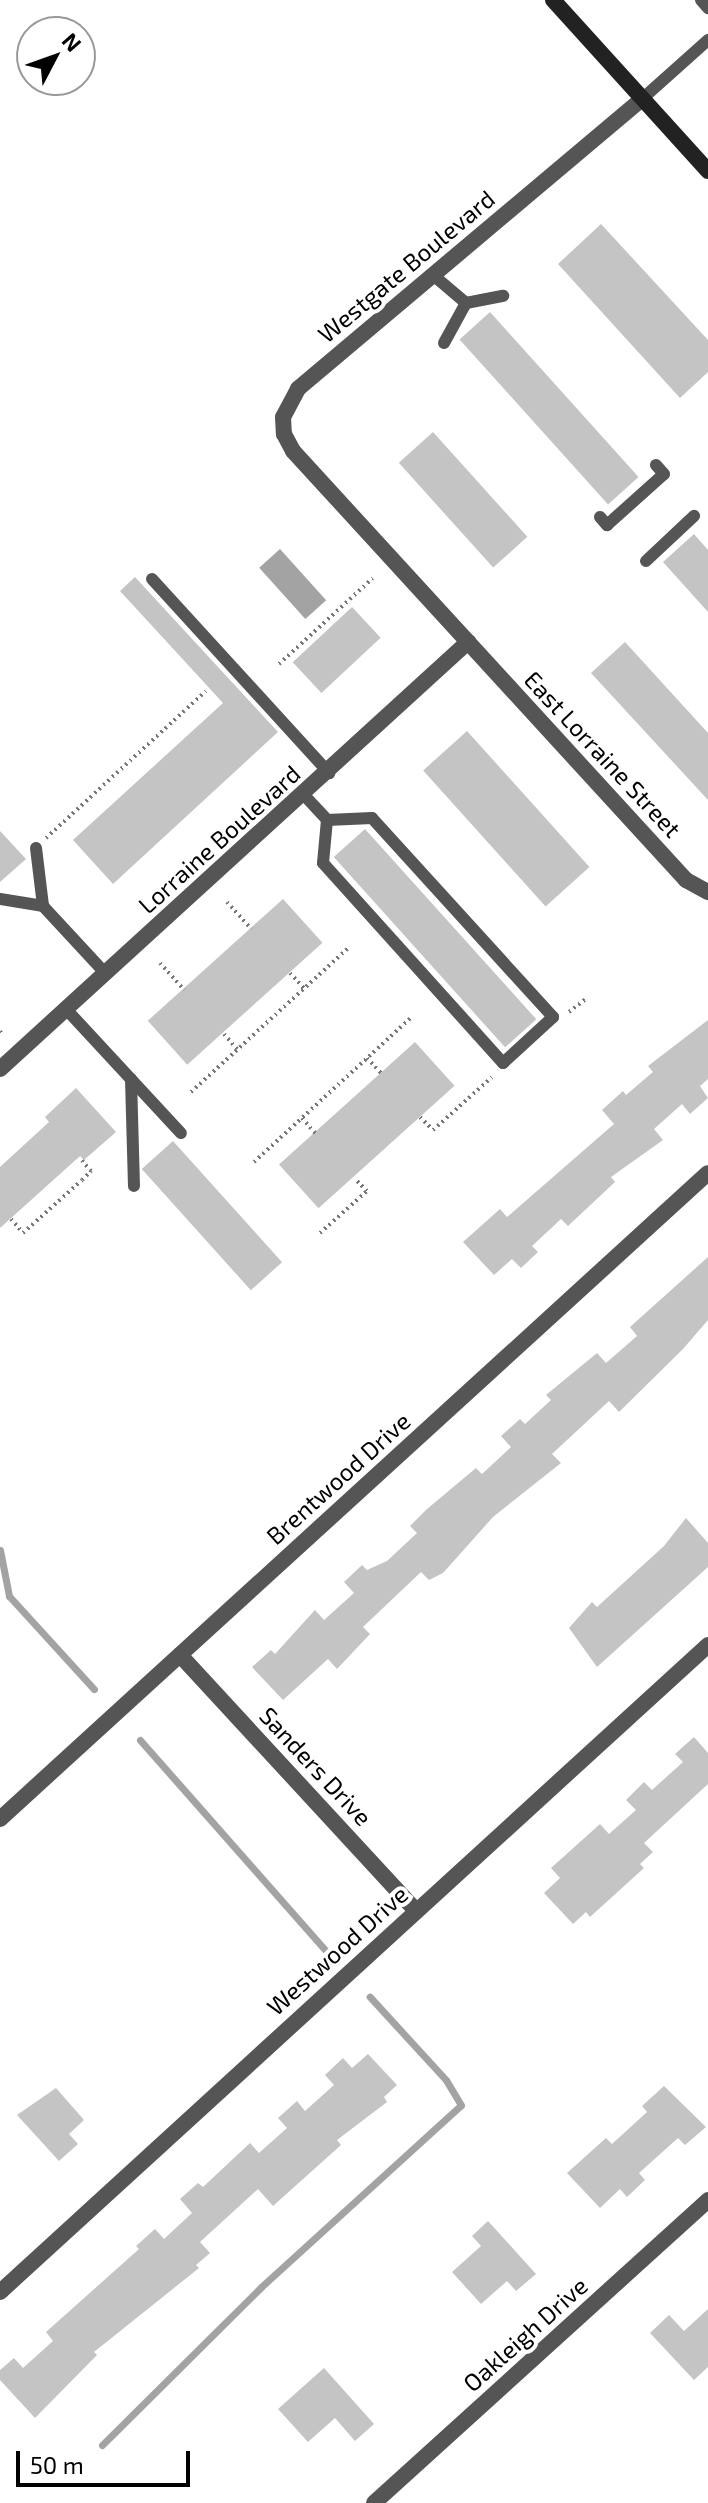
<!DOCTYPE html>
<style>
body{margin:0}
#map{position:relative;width:708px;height:2503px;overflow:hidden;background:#fff;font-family:"Exo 2",sans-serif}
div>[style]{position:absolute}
.water>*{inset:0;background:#a3a3a3;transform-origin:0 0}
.stream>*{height:7px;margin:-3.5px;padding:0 3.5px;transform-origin:3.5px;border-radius:3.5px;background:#a3a3a3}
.building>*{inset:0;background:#c4c4c4;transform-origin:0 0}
.path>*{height:4px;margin-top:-2px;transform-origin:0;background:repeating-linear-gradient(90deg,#777 0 2px,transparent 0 6px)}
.service>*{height:12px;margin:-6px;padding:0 6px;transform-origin:6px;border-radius:6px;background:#555}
.minor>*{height:16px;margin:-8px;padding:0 8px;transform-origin:8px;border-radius:8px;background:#555}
.secondary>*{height:16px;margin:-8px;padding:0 8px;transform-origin:8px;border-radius:8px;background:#222}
span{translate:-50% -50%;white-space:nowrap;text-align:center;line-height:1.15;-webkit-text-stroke:8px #fff;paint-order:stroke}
.street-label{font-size:24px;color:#000}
.north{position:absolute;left:16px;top:16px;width:80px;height:80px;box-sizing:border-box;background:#fff;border:2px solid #999;border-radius:50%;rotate:49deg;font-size:22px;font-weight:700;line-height:32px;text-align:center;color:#000}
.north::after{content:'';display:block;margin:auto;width:28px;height:36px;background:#000;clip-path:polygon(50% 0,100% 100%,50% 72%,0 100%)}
.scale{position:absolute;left:16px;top:2451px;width:174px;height:36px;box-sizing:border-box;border:4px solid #000;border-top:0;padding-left:10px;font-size:24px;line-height:28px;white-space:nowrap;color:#000;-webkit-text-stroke:6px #fff;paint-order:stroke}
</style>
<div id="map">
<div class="water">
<div style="left:280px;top:549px;width:69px;height:28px;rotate:48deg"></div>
</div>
<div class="stream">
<div style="left:0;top:1550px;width:47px;rotate:78.9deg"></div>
<div style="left:9px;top:1596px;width:126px;rotate:47.6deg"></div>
<div style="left:140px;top:1740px;width:280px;rotate:48.6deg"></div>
<div style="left:102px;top:2445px;width:224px;rotate:-44.8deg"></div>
<div style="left:261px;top:2287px;width:270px;rotate:-42.3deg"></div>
<div style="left:461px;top:2105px;width:29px;rotate:-121deg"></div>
<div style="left:446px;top:2080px;width:113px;rotate:-132.5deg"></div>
</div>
<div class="building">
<div style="clip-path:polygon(601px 224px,708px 340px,708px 372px,680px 398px,558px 264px)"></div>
<div style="left:490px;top:312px;width:222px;height:41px;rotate:48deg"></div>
<div style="left:433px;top:432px;width:141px;height:46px;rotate:48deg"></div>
<div style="clip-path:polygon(694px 534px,708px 550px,708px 612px,663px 562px)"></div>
<div style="clip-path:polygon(135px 577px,278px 732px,113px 884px,73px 840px,223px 703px,120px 591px)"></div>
<div style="left:352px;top:607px;width:42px;height:81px;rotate:47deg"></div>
<div style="clip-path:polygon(625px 642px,708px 733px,708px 800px,591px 673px)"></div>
<div style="left:467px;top:731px;width:183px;height:59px;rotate:48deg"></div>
<div style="left:365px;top:829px;width:256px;height:42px;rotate:48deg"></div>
<div style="clip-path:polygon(0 831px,26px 859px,0 882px)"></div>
<div style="left:283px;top:899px;width:59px;height:182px;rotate:48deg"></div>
<div style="clip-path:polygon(708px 1020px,708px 1079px,700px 1086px,708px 1098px,690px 1114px,682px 1104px,654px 1129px,663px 1140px,611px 1177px,615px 1182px,568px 1226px,561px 1219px,532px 1246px,538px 1252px,521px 1268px,512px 1259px,494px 1275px,463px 1242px,500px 1209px,507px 1217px,614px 1124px,602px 1110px,623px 1091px,626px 1095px,653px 1072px,648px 1066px)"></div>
<div style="left:415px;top:1042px;width:59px;height:183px;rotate:48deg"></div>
<div style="clip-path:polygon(76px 1088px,116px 1132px,84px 1160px,80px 1156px,0 1228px,0 1167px,49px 1122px,45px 1117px)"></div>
<div style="left:173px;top:1141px;width:163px;height:42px;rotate:48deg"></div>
<div style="clip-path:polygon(708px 1257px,708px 1320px,683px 1349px,619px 1412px,609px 1401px,552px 1454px,561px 1463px,493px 1517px,443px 1573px,429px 1580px,421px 1572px,363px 1627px,370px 1634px,337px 1669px,328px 1659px,283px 1700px,252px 1667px,271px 1650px,275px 1654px,315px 1610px,324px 1620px,354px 1593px,344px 1582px,362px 1565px,367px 1570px,387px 1561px,417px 1533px,410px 1526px,427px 1509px,476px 1468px,482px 1474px,511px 1447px,501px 1436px,520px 1419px,525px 1424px,551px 1400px,546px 1395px,597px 1353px,606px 1363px,637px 1336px,630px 1327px)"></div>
<div style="clip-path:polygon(686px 1518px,708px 1543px,708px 1567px,597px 1667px,569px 1628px,592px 1602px,597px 1607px,664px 1546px)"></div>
<div style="clip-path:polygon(694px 1737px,708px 1753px,708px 1784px,644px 1843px,653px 1852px,640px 1864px,644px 1868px,590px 1917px,586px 1912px,573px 1924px,544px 1893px,560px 1878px,551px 1868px,600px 1824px,609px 1834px,636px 1810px,626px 1800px,644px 1782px,652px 1790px,683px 1762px,675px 1754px)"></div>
<div style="clip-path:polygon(368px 2054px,397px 2085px,384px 2097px,387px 2102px,337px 2140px,341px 2145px,273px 2206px,258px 2189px,200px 2242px,210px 2253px,196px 2265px,199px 2268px,94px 2352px,97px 2355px,35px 2418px,0 2380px,0 2370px,14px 2358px,23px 2368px,53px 2341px,46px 2332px,139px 2249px,136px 2246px,155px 2229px,164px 2239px,192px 2213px,180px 2199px,198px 2183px,203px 2187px,250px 2143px,259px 2153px,287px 2128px,278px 2118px,297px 2101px,305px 2111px,334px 2085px,325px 2075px,343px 2058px,352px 2068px)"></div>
<div style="clip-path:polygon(664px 2086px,706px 2127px,685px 2145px,678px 2138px,639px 2173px,645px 2180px,627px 2197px,620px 2189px,600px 2208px,567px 2173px,606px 2138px,612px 2144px,647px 2112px,642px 2106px)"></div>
<div style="clip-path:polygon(56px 2088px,84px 2120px,69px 2134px,78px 2144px,59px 2161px,17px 2115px)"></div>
<div style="clip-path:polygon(488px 2221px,536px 2274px,516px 2291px,507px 2281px,481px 2304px,452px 2272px,481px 2246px,472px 2236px)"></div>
<div style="clip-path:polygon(708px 2309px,708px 2367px,694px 2380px,650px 2333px,669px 2315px,684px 2331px)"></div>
<div style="clip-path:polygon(324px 2368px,374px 2424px,355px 2441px,335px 2418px,308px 2442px,278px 2409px)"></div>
</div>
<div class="path">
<div style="left:279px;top:664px;width:127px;rotate:-42.5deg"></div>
<div style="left:46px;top:838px;width:217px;rotate:-42.6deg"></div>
<div style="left:227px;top:902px;width:36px;rotate:48deg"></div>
<div style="left:160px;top:963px;width:36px;rotate:48deg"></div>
<div style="left:290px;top:973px;width:21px;rotate:47deg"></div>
<div style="left:569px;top:1012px;width:23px;rotate:-38deg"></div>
<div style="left:0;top:1031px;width:2px;rotate:63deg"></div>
<div style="left:224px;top:1034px;width:20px;rotate:49deg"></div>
<div style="left:367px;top:1058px;width:21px;rotate:47deg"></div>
<div style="left:191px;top:1092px;width:214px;rotate:-42.5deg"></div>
<div style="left:420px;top:1117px;width:18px;rotate:45deg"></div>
<div style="left:433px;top:1130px;width:79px;rotate:-41.9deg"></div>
<div style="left:302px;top:1118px;width:20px;rotate:49deg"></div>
<div style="left:254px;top:1162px;width:216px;rotate:-42.6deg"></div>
<div style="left:11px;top:1219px;width:18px;rotate:49deg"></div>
<div style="left:23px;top:1233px;width:79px;rotate:-41.9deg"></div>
<div style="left:82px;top:1180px;width:13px;rotate:-45deg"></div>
<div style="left:91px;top:1171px;width:18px;rotate:-131deg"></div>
<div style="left:320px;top:1233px;width:63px;rotate:-41.8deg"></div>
<div style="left:367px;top:1191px;width:18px;rotate:-135deg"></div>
</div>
<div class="service">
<div style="left:701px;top:0;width:11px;rotate:49deg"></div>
<div style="left:642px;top:99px;width:89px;rotate:-41.8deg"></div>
<div style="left:433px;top:275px;width:43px;rotate:40.3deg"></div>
<div style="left:466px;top:303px;width:38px;rotate:-11deg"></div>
<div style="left:444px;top:343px;width:46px;rotate:-61.2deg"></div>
<div style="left:600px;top:517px;width:11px;rotate:49deg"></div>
<div style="left:607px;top:525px;width:76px;rotate:-41.8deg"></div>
<div style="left:664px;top:474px;width:12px;rotate:-132deg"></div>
<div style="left:646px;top:561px;width:66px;rotate:-43.2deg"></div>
<div style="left:152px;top:579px;width:263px;rotate:47.6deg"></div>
<div style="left:304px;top:795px;width:34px;rotate:47deg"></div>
<div style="left:327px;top:820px;width:43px;rotate:95.3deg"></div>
<div style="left:323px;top:863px;width:269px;rotate:48deg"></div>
<div style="left:503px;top:1063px;width:68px;rotate:-42.6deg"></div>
<div style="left:553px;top:1017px;width:269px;rotate:-132.3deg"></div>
<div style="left:372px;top:818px;width:45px;rotate:177.5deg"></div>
<div style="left:36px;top:848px;width:58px;rotate:83.1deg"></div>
<div style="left:0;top:899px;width:44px;rotate:9.2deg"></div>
<div style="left:43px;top:906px;width:91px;rotate:47.2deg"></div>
<div style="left:66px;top:1009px;width:169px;rotate:47.2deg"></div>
<div style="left:131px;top:1079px;width:107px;rotate:88.4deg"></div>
</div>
<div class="minor">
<div style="left:642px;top:99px;width:450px;rotate:139.9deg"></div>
<div style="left:298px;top:389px;width:32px;rotate:118deg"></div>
<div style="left:283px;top:417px;width:17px;rotate:87deg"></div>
<div style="left:284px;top:434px;width:19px;rotate:62deg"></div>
<div style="left:293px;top:451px;width:582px;rotate:47.51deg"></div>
<div style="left:686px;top:880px;width:25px;rotate:29deg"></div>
<div style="left:0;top:1069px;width:634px;rotate:-42.38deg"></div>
<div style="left:180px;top:1655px;width:348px;rotate:47.3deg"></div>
<div style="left:0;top:1819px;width:958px;rotate:-42.38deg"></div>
<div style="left:0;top:2292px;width:959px;rotate:-42.42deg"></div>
<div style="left:374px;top:2503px;width:451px;rotate:-42.2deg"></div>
</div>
<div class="secondary">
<div style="left:553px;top:0;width:231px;rotate:47.8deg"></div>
</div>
<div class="street-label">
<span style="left:406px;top:266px;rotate:-40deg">Westgate Boulevard</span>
<span style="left:603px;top:754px;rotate:47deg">East Lorraine Street</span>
<span style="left:219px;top:839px;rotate:-42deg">Lorraine Boulevard</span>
<span style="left:338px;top:1478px;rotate:-42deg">Brentwood Drive</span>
<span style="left:316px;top:1766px;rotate:47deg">Sanders Drive</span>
<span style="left:337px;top:1950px;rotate:-42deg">Westwood Drive</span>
<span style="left:525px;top:2334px;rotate:-42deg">Oakleigh Drive</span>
</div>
<div class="north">N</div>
<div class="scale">50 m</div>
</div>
